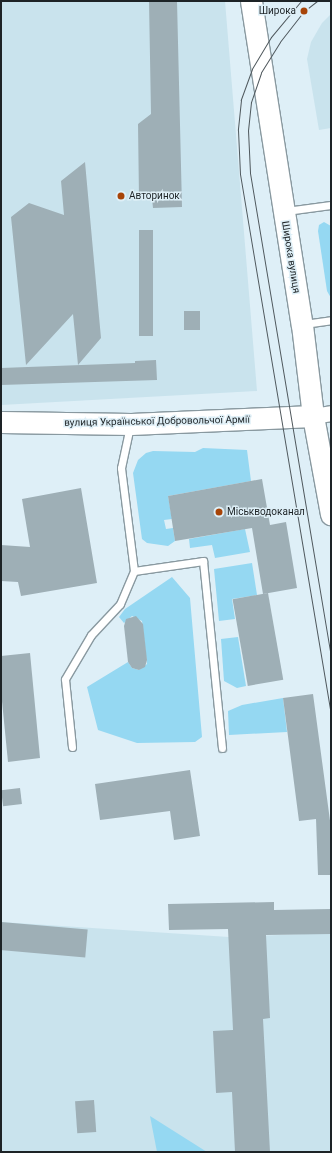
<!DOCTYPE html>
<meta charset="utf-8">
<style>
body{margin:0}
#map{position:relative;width:332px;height:1153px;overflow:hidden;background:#deeff7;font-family:Roboto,sans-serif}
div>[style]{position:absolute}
.built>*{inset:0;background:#c9e3ed}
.green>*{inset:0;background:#95d8f2}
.building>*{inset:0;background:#9eafb6;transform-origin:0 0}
.roads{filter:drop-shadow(1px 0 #8999a0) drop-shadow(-1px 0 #8999a0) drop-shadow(0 1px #8999a0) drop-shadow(0 -1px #8999a0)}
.lane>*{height:7px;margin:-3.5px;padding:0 3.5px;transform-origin:3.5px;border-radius:3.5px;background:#fff}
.street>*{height:15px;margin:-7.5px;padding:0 7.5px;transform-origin:7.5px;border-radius:7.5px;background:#fff}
.secondary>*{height:21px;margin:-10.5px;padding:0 10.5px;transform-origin:10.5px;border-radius:10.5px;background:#fff}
.tram>*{height:1px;margin:-0.5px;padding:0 0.5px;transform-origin:0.5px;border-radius:0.5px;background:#4f585d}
.dots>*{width:11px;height:11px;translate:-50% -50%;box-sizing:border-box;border:2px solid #deeff7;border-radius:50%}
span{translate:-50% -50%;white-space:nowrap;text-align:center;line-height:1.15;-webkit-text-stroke:3px #deeff7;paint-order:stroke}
.poi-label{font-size:10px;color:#1d2326}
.right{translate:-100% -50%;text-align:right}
.left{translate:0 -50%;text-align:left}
.street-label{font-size:10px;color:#1d2326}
.frame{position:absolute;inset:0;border:2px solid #1d2326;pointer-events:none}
</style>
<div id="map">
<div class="built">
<div style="clip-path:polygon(1px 1px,225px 1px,257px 391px,1px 405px)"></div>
<div style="clip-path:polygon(331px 14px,331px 128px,319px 130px,307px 59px,311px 42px,322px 23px)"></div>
<div style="clip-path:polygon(1px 922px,229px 937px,331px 933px,331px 1152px,1px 1152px)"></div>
</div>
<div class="green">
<div style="clip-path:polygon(324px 222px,331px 226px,331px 298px,327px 291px,318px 231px,319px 225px)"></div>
<div style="clip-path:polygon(203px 448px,247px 450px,251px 481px,168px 496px,172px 519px,164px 520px,166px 529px,173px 528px,175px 541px,168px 546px,147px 543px,142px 539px,133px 473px,138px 460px,146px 453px,153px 451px,195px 452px)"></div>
<div style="clip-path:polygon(245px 529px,250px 552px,215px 558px,212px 545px,190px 548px,189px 539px)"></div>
<div style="clip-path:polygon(252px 563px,257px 595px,232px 599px,235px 619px,219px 621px,214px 569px)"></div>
<div style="clip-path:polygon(172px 577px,190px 598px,202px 737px,195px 742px,137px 743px,98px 730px,87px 687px,128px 662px,132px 668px,139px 670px,147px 664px,142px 621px,132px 616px,124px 623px,119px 617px,125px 609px)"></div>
<div style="clip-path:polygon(238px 637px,246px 686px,237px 688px,224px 681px,221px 639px)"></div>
<div style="clip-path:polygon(283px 698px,287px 732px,229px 735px,228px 711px,242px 705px)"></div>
<div style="clip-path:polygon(150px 1116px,207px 1152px,157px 1152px)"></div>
</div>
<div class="building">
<div style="clip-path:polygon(149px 1px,177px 1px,182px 207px,153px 208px,152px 198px,139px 198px,138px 124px,151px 114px)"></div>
<div style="clip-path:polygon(85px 162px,101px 338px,78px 365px,73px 314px,26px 365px,11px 217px,29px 203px,64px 215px,61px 181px)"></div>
<div style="left:139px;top:230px;width:14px;height:106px"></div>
<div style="left:184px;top:311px;width:16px;height:19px"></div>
<div style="clip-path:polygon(156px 360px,157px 380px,1px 385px,1px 368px,135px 363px,135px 361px)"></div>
<div style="clip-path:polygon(262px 479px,270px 525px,286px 522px,297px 588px,263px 594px,252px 528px,175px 541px,168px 496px)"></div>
<div style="clip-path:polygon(81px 488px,97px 583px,21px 596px,18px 582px,1px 581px,1px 545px,30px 547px,22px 499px)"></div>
<div style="left:268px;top:593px;width:88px;height:36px;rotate:80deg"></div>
<div style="clip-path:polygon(136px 616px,143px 624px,147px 660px,145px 667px,139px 670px,132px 668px,128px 662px,124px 626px,126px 619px)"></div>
<div style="clip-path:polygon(30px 653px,40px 758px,8px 762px,1px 691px,1px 656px)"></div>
<div style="clip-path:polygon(313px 694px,331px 828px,331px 875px,318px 875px,316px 819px,299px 821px,283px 698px)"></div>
<div style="clip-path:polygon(190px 770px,200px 836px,174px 840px,170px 811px,100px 820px,95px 784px)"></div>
<div style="left:20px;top:788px;width:16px;height:19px;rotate:83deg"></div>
<div style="clip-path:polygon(274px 902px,274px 910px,331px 909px,331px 934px,266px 935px,270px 1018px,263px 1019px,270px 1152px,235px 1152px,232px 1092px,216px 1093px,213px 1031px,233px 1030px,228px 929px,169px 930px,168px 904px)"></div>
<div style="left:1px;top:922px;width:87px;height:28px;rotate:5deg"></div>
<div style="left:94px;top:1100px;width:32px;height:19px;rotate:86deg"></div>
</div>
<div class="roads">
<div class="lane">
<div style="left:286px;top:211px;width:45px;rotate:-7.6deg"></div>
<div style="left:304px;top:324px;width:27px;rotate:-8deg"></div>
<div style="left:130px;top:426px;width:43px;rotate:102.1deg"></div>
<div style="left:121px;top:468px;width:104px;rotate:82.8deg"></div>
<div style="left:134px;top:571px;width:70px;rotate:-8.2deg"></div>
<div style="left:203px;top:561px;width:188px;rotate:84.2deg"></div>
<div style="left:72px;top:747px;width:68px;rotate:-95.9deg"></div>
<div style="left:65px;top:679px;width:51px;rotate:-59.4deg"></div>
<div style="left:91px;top:635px;width:42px;rotate:-46.9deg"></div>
<div style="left:120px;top:604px;width:36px;rotate:-67deg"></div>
</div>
<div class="street">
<div style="left:313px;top:416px;width:18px;rotate:-9deg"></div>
</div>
<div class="secondary">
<div style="left:251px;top:1px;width:328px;rotate:81.1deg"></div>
<div style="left:302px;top:325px;width:92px;rotate:83.1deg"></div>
<div style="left:313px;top:416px;width:100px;rotate:79.6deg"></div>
<div style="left:1px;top:422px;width:130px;rotate:0.9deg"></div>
<div style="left:131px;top:424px;width:182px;rotate:-2.5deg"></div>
</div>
</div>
<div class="tram">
<div style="left:301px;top:1px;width:47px;rotate:129.8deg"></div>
<div style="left:271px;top:37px;width:37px;rotate:121deg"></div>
<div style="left:252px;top:69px;width:33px;rotate:110deg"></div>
<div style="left:241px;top:100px;width:30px;rotate:96deg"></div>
<div style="left:238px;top:130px;width:44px;rotate:87.4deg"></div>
<div style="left:240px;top:174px;width:549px;rotate:80.45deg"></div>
<div style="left:317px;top:1px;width:16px;rotate:142deg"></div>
<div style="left:304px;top:11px;width:39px;rotate:128deg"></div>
<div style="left:280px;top:42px;width:36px;rotate:122deg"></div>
<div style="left:261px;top:73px;width:31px;rotate:109deg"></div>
<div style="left:251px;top:102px;width:28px;rotate:96deg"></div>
<div style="left:248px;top:130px;width:43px;rotate:87.3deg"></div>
<div style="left:250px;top:173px;width:490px;rotate:80.5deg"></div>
</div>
<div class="dots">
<div style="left:304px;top:11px;background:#a74408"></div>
<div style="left:121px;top:196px;background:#a74408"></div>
<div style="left:219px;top:512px;background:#a74408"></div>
</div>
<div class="poi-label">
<span class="right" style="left:296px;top:11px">Широка</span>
<span class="left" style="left:129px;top:196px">Авторинок</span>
<span class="left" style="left:227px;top:512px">Міськводоканал</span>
</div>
<div class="street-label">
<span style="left:291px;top:257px;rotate:81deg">Широка вулиця</span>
<span style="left:157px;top:421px;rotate:-1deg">вулиця Української Добровольчої Армії</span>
</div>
<div class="frame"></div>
</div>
